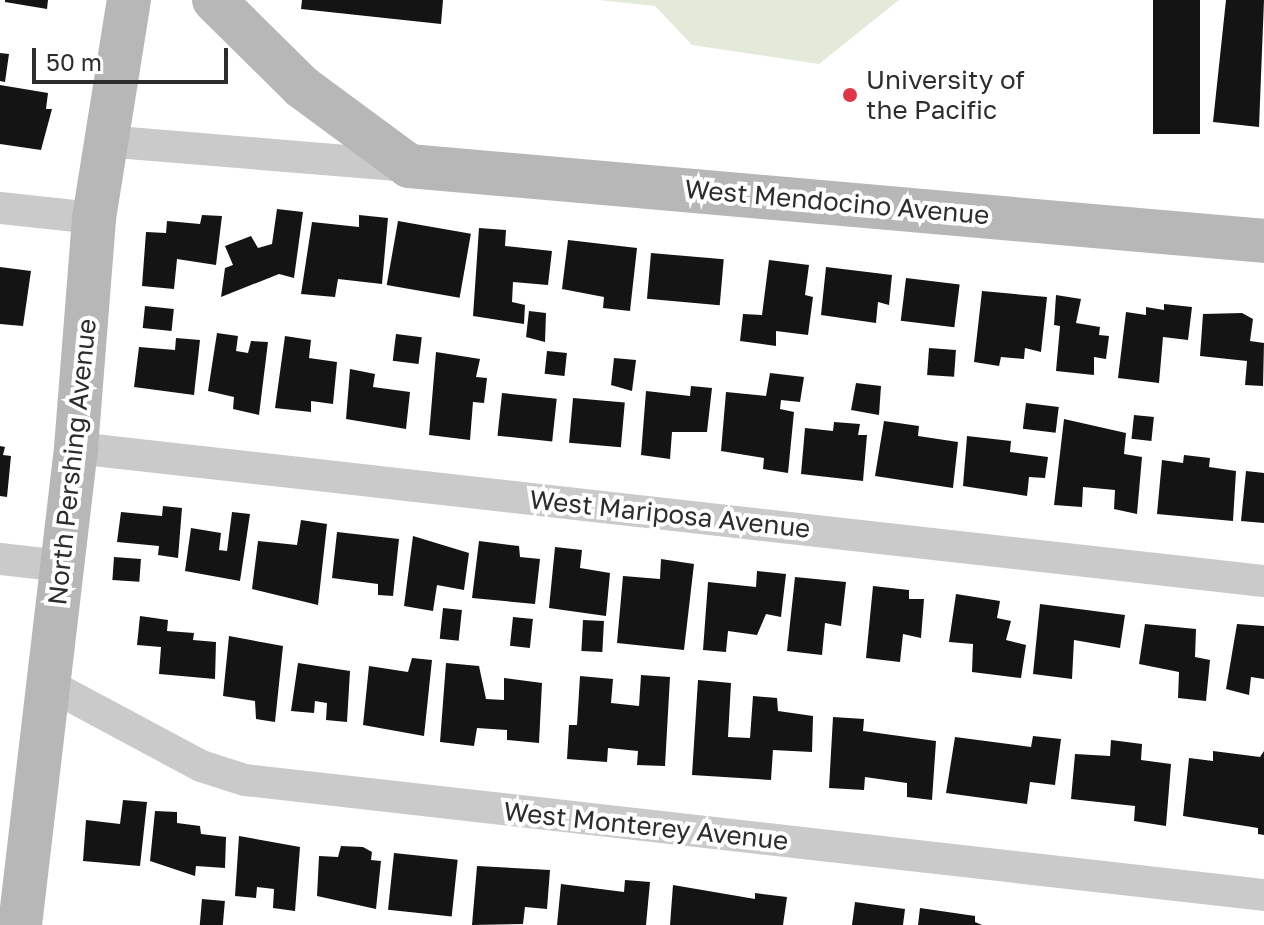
<!DOCTYPE html>
<style>
body{margin:0}
#map{position:relative;width:1264px;height:925px;overflow:hidden;background:#fff;font-family:"Golos Text",sans-serif}
div>[style]{position:absolute}
.green>*{inset:0;background:#e3eada}
.building>*{inset:0;background:#141414;transform-origin:0 0}
.street>*{height:32px;margin:-16px;padding:0 16px;transform-origin:16px;border-radius:16px;background:#cacaca}
.secondary>*{height:44px;margin:-22px;padding:0 22px;transform-origin:22px;border-radius:22px;background:#b7b7b7}
.dots>*{width:22px;height:22px;translate:-50% -50%;box-sizing:border-box;border:4px solid #fff;border-radius:50%}
span{translate:-50% -50%;white-space:nowrap;text-align:center;line-height:1.15;-webkit-text-stroke:8px #fff;paint-order:stroke}
.poi-label{font-size:26px;color:#2d2d2d}
.left{translate:0 -50%;text-align:left}
.street-label{font-size:26px;color:#2d2d2d}
.scale{position:absolute;left:32px;top:48px;width:196px;height:36px;box-sizing:border-box;border:4px solid #2d2d2d;border-top:0;padding-left:10px;font-size:24px;line-height:28px;white-space:nowrap;color:#2d2d2d;-webkit-text-stroke:6px #fff;paint-order:stroke}
</style>
<div id="map">
<div class="green">
<div style="clip-path:polygon(598px 0,899px 0,819px 64px,692px 45px,655px 6px)"></div>
</div>
<div class="building">
<div style="clip-path:polygon(5px 0,48px 0,47px 9px,5px 2px)"></div>
<div style="clip-path:polygon(302px 0,443px 0,441px 24px,301px 9px)"></div>
<div style="left:1153px;top:0;width:47px;height:134px"></div>
<div style="clip-path:polygon(1226px 0,1264px 0,1259px 127px,1213px 122px)"></div>
<div style="clip-path:polygon(0 53px,9px 54px,5px 82px,0 81px)"></div>
<div style="clip-path:polygon(0 85px,48px 93px,46px 109px,52px 109px,41px 150px,0 144px)"></div>
<div style="clip-path:polygon(277px 209px,303px 212px,294px 278px,279px 274px,221px 297px,225px 268px,233px 265px,225px 246px,251px 236px,258px 248px,272px 244px)"></div>
<div style="clip-path:polygon(202px 215px,222px 216px,216px 265px,177px 259px,174px 289px,142px 286px,146px 232px,166px 233px,167px 221px,200px 224px)"></div>
<div style="clip-path:polygon(359px 215px,388px 218px,382px 284px,338px 279px,335px 297px,301px 294px,312px 222px,359px 227px)"></div>
<div style="left:398px;top:221px;width:74px;height:65px;rotate:10deg"></div>
<div style="clip-path:polygon(479px 228px,506px 230px,505px 246px,552px 251px,548px 285px,513px 282px,512px 302px,525px 305px,524px 324px,473px 316px)"></div>
<div style="clip-path:polygon(568px 240px,637px 248px,630px 311px,603px 308px,604px 297px,562px 289px)"></div>
<div style="left:651px;top:253px;width:73px;height:46px;rotate:5deg"></div>
<div style="clip-path:polygon(769px 260px,809px 265px,805px 295px,813px 297px,808px 335px,776px 331px,776px 346px,740px 341px,743px 314px,762px 315px)"></div>
<div style="clip-path:polygon(0 267px,31px 271px,23px 326px,0 324px)"></div>
<div style="clip-path:polygon(826px 267px,892px 275px,889px 305px,878px 302px,876px 323px,821px 315px)"></div>
<div style="left:906px;top:278px;width:54px;height:43px;rotate:7deg"></div>
<div style="clip-path:polygon(982px 291px,1047px 297px,1041px 352px,1025px 348px,1024px 359px,1001px 357px,999px 366px,974px 362px)"></div>
<div style="clip-path:polygon(1056px 295px,1081px 299px,1076px 323px,1100px 327px,1099px 335px,1109px 336px,1106px 359px,1094px 357px,1094px 375px,1056px 371px,1060px 326px,1054px 325px)"></div>
<div style="clip-path:polygon(1164px 304px,1192px 307px,1188px 340px,1163px 337px,1159px 383px,1118px 378px,1126px 312px,1146px 315px,1146px 307px,1164px 310px)"></div>
<div style="left:145px;top:306px;width:29px;height:22px;rotate:6deg"></div>
<div style="clip-path:polygon(529px 311px,546px 313px,545px 342px,526px 337px)"></div>
<div style="clip-path:polygon(1242px 313px,1253px 319px,1250px 341px,1264px 343px,1263px 386px,1245px 385px,1247px 361px,1200px 356px,1203px 314px)"></div>
<div style="clip-path:polygon(217px 333px,238px 336px,236px 351px,248px 353px,251px 341px,268px 342px,259px 415px,233px 409px,234px 397px,208px 391px)"></div>
<div style="left:396px;top:334px;width:26px;height:27px;rotate:7deg"></div>
<div style="clip-path:polygon(285px 336px,311px 340px,309px 358px,337px 362px,333px 404px,311px 401px,311px 412px,275px 408px)"></div>
<div style="clip-path:polygon(176px 338px,200px 340px,194px 395px,134px 387px,139px 347px,175px 350px)"></div>
<div style="left:929px;top:348px;width:27px;height:27px;rotate:4deg"></div>
<div style="left:547px;top:351px;width:20px;height:23px;rotate:6deg"></div>
<div style="clip-path:polygon(436px 352px,480px 359px,476px 377px,487px 378px,484px 403px,473px 402px,470px 440px,429px 435px)"></div>
<div style="clip-path:polygon(614px 358px,636px 360px,632px 391px,611px 385px)"></div>
<div style="clip-path:polygon(350px 369px,375px 374px,373px 387px,410px 392px,406px 429px,346px 419px)"></div>
<div style="clip-path:polygon(770px 373px,804px 377px,800px 402px,781px 400px,780px 409px,794px 412px,788px 473px,763px 469px,764px 458px,721px 451px,726px 392px,766px 396px)"></div>
<div style="clip-path:polygon(856px 383px,881px 386px,879px 415px,851px 410px)"></div>
<div style="clip-path:polygon(691px 386px,712px 388px,707px 432px,672px 432px,670px 459px,641px 455px,646px 391px,690px 396px)"></div>
<div style="left:502px;top:393px;width:55px;height:43px;rotate:6deg"></div>
<div style="left:573px;top:398px;width:52px;height:45px;rotate:5deg"></div>
<div style="left:1026px;top:403px;width:33px;height:26px;rotate:7deg"></div>
<div style="left:1134px;top:415px;width:20px;height:24px;rotate:6deg"></div>
<div style="clip-path:polygon(1064px 419px,1126px 433px,1124px 454px,1142px 457px,1137px 514px,1114px 509px,1115px 490px,1083px 487px,1082px 507px,1054px 505px)"></div>
<div style="clip-path:polygon(884px 421px,919px 426px,918px 436px,958px 442px,953px 488px,875px 476px)"></div>
<div style="clip-path:polygon(834px 422px,860px 424px,858px 435px,867px 435px,863px 481px,801px 474px,805px 428px,833px 431px)"></div>
<div style="clip-path:polygon(967px 436px,1011px 441px,1010px 452px,1048px 457px,1045px 478px,1029px 477px,1027px 496px,963px 486px)"></div>
<div style="clip-path:polygon(0 446px,5px 447px,3px 455px,11px 456px,7px 497px,0 496px)"></div>
<div style="clip-path:polygon(1184px 455px,1210px 458px,1209px 467px,1236px 471px,1233px 521px,1157px 514px,1162px 460px,1183px 463px)"></div>
<div style="clip-path:polygon(1246px 471px,1264px 473px,1264px 523px,1241px 521px)"></div>
<div style="clip-path:polygon(163px 506px,182px 508px,178px 558px,158px 555px,159px 546px,117px 542px,121px 512px,162px 516px)"></div>
<div style="clip-path:polygon(232px 512px,250px 514px,240px 581px,185px 571px,191px 528px,221px 533px,219px 550px,227px 551px)"></div>
<div style="clip-path:polygon(301px 520px,327px 524px,318px 605px,252px 589px,258px 541px,297px 545px)"></div>
<div style="clip-path:polygon(337px 532px,399px 539px,393px 596px,378px 595px,378px 584px,332px 578px)"></div>
<div style="clip-path:polygon(413px 536px,469px 553px,464px 590px,437px 585px,433px 611px,404px 606px)"></div>
<div style="clip-path:polygon(479px 541px,519px 546px,520px 557px,540px 559px,535px 604px,472px 598px)"></div>
<div style="clip-path:polygon(555px 547px,582px 550px,580px 568px,610px 573px,606px 616px,549px 608px)"></div>
<div style="left:114px;top:557px;width:27px;height:23px;rotate:4deg"></div>
<div style="clip-path:polygon(661px 559px,694px 564px,684px 650px,617px 643px,623px 576px,660px 579px)"></div>
<div style="clip-path:polygon(757px 571px,786px 574px,781px 617px,766px 614px,757px 635px,728px 631px,726px 652px,703px 650px,708px 582px,756px 587px)"></div>
<div style="clip-path:polygon(795px 577px,846px 582px,841px 626px,825px 623px,822px 655px,787px 651px)"></div>
<div style="clip-path:polygon(873px 586px,909px 590px,909px 599px,924px 599px,921px 638px,903px 634px,900px 662px,866px 658px)"></div>
<div style="clip-path:polygon(956px 594px,1000px 601px,997px 618px,1011px 621px,1006px 640px,1026px 645px,1021px 678px,972px 672px,973px 644px,949px 642px)"></div>
<div style="clip-path:polygon(1040px 604px,1125px 615px,1120px 648px,1074px 640px,1072px 679px,1033px 674px)"></div>
<div style="left:443px;top:608px;width:19px;height:31px;rotate:6deg"></div>
<div style="clip-path:polygon(140px 616px,168px 620px,167px 631px,194px 633px,193px 640px,216px 642px,215px 679px,159px 674px,161px 647px,137px 645px)"></div>
<div style="left:513px;top:617px;width:20px;height:29px;rotate:6deg"></div>
<div style="left:583px;top:620px;width:21px;height:31px;rotate:3deg"></div>
<div style="clip-path:polygon(1145px 624px,1196px 629px,1195px 657px,1210px 660px,1206px 701px,1178px 698px,1179px 672px,1139px 664px)"></div>
<div style="clip-path:polygon(1237px 624px,1264px 626px,1264px 679px,1251px 677px,1249px 695px,1226px 689px)"></div>
<div style="clip-path:polygon(229px 636px,283px 646px,275px 722px,256px 719px,255px 701px,223px 696px)"></div>
<div style="clip-path:polygon(412px 658px,432px 660px,424px 736px,363px 725px,369px 666px,408px 672px)"></div>
<div style="clip-path:polygon(298px 663px,350px 671px,347px 722px,326px 720px,327px 703px,315px 701px,314px 713px,291px 711px)"></div>
<div style="clip-path:polygon(446px 663px,479px 666px,486px 699px,504px 700px,504px 678px,542px 683px,539px 743px,507px 740px,507px 730px,477px 728px,474px 746px,440px 742px)"></div>
<div style="clip-path:polygon(641px 675px,670px 677px,665px 766px,637px 765px,638px 751px,608px 748px,607px 762px,567px 759px,569px 725px,577px 725px,580px 676px,613px 679px,611px 703px,639px 706px)"></div>
<div style="clip-path:polygon(698px 680px,731px 683px,728px 737px,750px 738px,753px 696px,777px 698px,778px 711px,813px 716px,812px 752px,773px 750px,771px 780px,692px 775px)"></div>
<div style="clip-path:polygon(833px 717px,864px 719px,863px 731px,936px 741px,932px 800px,907px 797px,907px 783px,865px 777px,864px 790px,829px 788px)"></div>
<div style="clip-path:polygon(1033px 736px,1061px 739px,1055px 785px,1030px 782px,1027px 804px,946px 793px,955px 737px,1031px 747px)"></div>
<div style="clip-path:polygon(1111px 740px,1142px 744px,1141px 760px,1171px 764px,1166px 826px,1134px 821px,1135px 806px,1071px 799px,1075px 754px,1110px 756px)"></div>
<div style="clip-path:polygon(1213px 751px,1260px 757px,1264px 751px,1264px 835px,1258px 834px,1258px 828px,1183px 816px,1189px 758px,1213px 761px)"></div>
<div style="clip-path:polygon(123px 800px,147px 802px,140px 866px,83px 861px,86px 820px,120px 824px)"></div>
<div style="clip-path:polygon(155px 811px,177px 812px,177px 823px,200px 826px,201px 834px,226px 837px,225px 868px,196px 866px,195px 876px,150px 861px)"></div>
<div style="clip-path:polygon(239px 836px,300px 847px,295px 911px,273px 908px,274px 889px,257px 887px,256px 898px,235px 896px)"></div>
<div style="clip-path:polygon(341px 846px,363px 847px,372px 852px,371px 860px,381px 861px,376px 909px,317px 896px,319px 856px,338px 857px)"></div>
<div style="left:394px;top:853px;width:64px;height:57px;rotate:6deg"></div>
<div style="clip-path:polygon(477px 866px,550px 870px,547px 909px,525px 907px,523px 924px,472px 925px)"></div>
<div style="clip-path:polygon(625px 880px,650px 882px,646px 925px,557px 925px,561px 884px,624px 892px)"></div>
<div style="clip-path:polygon(673px 885px,755px 899px,755px 893px,787px 897px,783px 925px,670px 925px)"></div>
<div style="left:202px;top:899px;width:23px;height:26px;rotate:5deg"></div>
<div style="clip-path:polygon(855px 902px,905px 909px,903px 925px,852px 925px)"></div>
<div style="clip-path:polygon(920px 908px,975px 916px,975px 922px,982px 925px,918px 925px)"></div>
</div>
<div class="street">
<div style="left:104px;top:141px;width:306px;rotate:4.7deg"></div>
<div style="left:0;top:208px;width:95px;rotate:6.1deg"></div>
<div style="left:76px;top:448px;width:1195px;rotate:6.39deg"></div>
<div style="left:0;top:559px;width:62px;rotate:6.4deg"></div>
<div style="left:48px;top:684px;width:174px;rotate:28.2deg"></div>
<div style="left:201px;top:766px;width:46px;rotate:17.7deg"></div>
<div style="left:245px;top:780px;width:1025px;rotate:6.44deg"></div>
</div>
<div class="secondary">
<div style="left:214px;top:0;width:124px;rotate:44.7deg"></div>
<div style="left:302px;top:87px;width:133px;rotate:36.4deg"></div>
<div style="left:409px;top:166px;width:858px;rotate:5.01deg"></div>
<div style="left:20px;top:925px;width:480px;rotate:-83.3deg"></div>
<div style="left:76px;top:448px;width:231px;rotate:-85.5deg"></div>
<div style="left:94px;top:218px;width:221px;rotate:-80.9deg"></div>
</div>
<div class="dots">
<div style="left:850px;top:95px;background:#de3547"></div>
</div>
<div class="poi-label">
<span class="left" style="left:866px;top:95px">University of<br>the Pacific</span>
</div>
<div class="street-label">
<span style="left:837px;top:202px;rotate:5deg">West Mendocino Avenue</span>
<span style="left:72px;top:462px;rotate:-84deg">North Pershing Avenue</span>
<span style="left:670px;top:514px;rotate:6deg">West Mariposa Avenue</span>
<span style="left:646px;top:826px;rotate:6deg">West Monterey Avenue</span>
</div>
<div class="scale">50 m</div>
</div>
